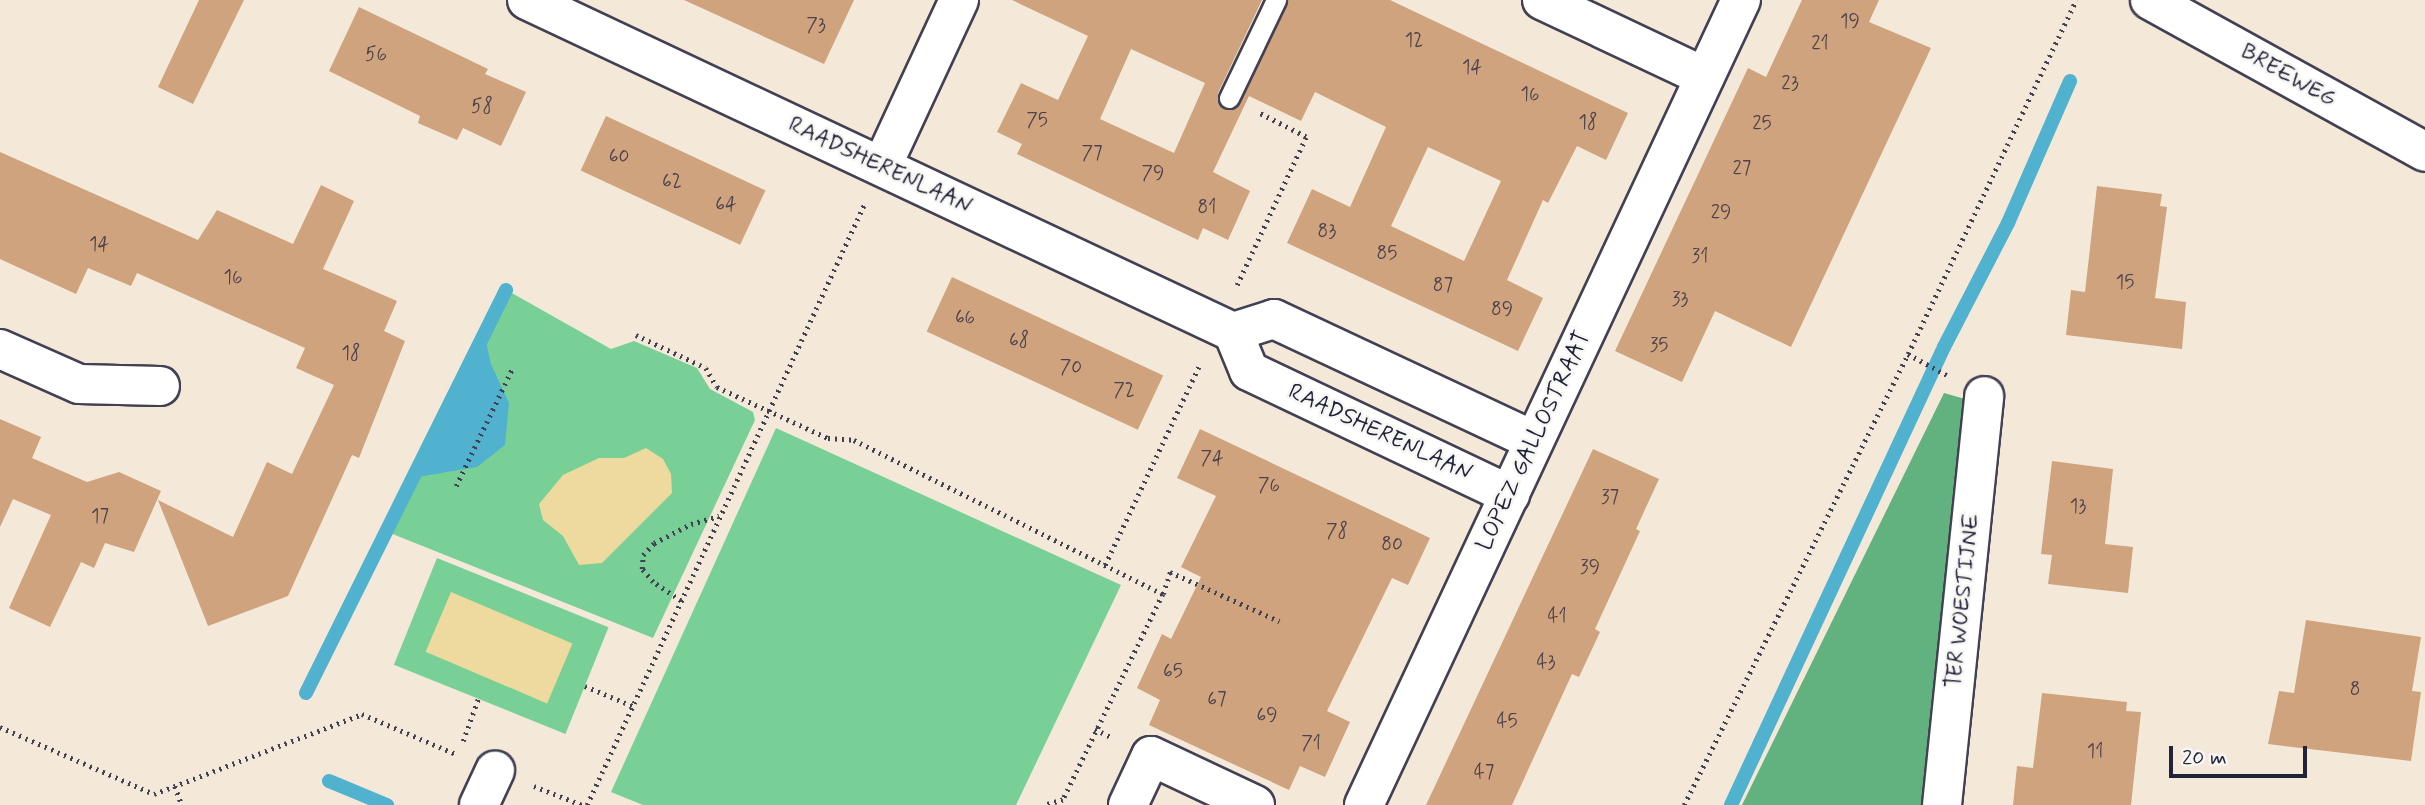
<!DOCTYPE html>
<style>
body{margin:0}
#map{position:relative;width:2425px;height:805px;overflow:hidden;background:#f4e9d9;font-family:Mynerve,sans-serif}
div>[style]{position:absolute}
.green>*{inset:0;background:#78d096;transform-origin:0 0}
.forest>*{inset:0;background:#62b27f}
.sand>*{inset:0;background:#eeda9e;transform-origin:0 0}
.water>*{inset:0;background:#50b2cf}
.stream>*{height:14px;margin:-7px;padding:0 7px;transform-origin:7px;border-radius:7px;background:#50b2cf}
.building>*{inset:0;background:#cfa37d;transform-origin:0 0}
.path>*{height:4.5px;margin-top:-2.25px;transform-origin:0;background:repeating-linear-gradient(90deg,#424053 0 2px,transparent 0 7px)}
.roads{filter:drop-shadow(2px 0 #424053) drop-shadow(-2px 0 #424053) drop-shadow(0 2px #424053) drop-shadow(0 -2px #424053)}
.lane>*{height:19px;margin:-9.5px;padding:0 9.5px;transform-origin:9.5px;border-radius:9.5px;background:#fff}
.street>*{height:38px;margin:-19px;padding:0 19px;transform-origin:19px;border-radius:19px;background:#fff}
span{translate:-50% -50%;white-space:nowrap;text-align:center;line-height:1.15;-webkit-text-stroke:5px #f6f6f2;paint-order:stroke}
.number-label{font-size:19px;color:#4d424c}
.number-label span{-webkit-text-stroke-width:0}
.street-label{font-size:23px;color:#22223b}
.scale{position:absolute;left:2169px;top:746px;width:138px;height:32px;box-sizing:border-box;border:4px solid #22223b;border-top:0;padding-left:9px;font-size:21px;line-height:24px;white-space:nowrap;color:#22223b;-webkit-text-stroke:5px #f6f6f2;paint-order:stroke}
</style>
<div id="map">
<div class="green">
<div style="clip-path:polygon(510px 292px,611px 349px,634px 341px,697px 368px,710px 389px,753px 412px,755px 420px,653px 638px,390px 533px)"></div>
<div style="clip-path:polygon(776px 428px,1121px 585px,1016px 805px,643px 805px,611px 792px)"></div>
<div style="left:437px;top:558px;width:185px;height:115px;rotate:22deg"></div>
</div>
<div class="forest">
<div style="clip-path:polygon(1944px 393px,1965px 399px,1921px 805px,1742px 805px)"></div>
</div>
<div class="sand">
<div style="clip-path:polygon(646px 448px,663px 459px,671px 474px,672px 493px,602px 563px,579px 565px,563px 536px,543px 520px,539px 504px,563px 475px,599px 458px,624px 458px)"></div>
<div style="left:451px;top:592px;width:132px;height:65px;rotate:23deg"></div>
</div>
<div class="water">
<div style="clip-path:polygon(484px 333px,491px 364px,509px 403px,505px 445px,477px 467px,412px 478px)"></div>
</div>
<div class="stream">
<div style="left:306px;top:693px;width:450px;rotate:-63.6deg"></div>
<div style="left:329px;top:781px;width:63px;rotate:22.5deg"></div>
<div style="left:1731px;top:805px;width:505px;rotate:-65.06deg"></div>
<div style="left:1944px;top:347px;width:140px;rotate:-62.7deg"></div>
<div style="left:2008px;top:223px;width:155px;rotate:-66.4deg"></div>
</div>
<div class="building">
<div style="clip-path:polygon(199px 0,244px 0,193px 104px,158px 87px)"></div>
<div style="clip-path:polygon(684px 0,854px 0,824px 64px)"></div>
<div style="clip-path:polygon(evenodd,1012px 0,1262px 0,1218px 93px,1219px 104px,1229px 110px,1240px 103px,1288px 0,1390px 0,1628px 113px,1606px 160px,1577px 146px,1548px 203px,1543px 200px,1507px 280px,1543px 298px,1518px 351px,1287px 243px,1312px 189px,1350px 207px,1386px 127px,1315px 92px,1301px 121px,1249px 96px,1213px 172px,1250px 191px,1228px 240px,1203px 228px,1198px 240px,1017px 154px,1022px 144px,997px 132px,1021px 83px,1058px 100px,1088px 36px,1012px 0,1131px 49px,1205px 83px,1174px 153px,1100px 119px,1131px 49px,1012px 0,1428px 147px,1501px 181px,1464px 261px,1391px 226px,1428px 147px)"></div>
<div style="clip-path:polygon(1802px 0,1879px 0,1869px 22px,1931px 48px,1791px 347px,1715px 311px,1682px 382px,1615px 351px,1748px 68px,1766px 77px)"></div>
<div style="clip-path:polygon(359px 7px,488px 69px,485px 74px,526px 92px,501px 146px,463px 128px,457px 140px,418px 123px,420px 116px,329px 71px)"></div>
<div style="left:606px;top:116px;width:176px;height:60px;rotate:25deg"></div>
<div style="clip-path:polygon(0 152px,198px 240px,217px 210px,293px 244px,321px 185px,354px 201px,323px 269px,397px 301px,384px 331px,405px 341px,359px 458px,352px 455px,288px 596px,208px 626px,158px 500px,233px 537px,267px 462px,292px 474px,334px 385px,296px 368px,305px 348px,137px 273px,131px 286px,88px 268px,76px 294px,0 259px)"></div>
<div style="clip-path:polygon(2097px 186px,2162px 194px,2160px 206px,2167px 207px,2155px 298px,2186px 302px,2182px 349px,2066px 335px,2071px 290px,2085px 292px)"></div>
<div style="left:952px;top:277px;width:233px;height:60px;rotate:25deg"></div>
<div style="clip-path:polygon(0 419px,41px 437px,32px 458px,87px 482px,119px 472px,161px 491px,134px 552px,105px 543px,94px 568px,81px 562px,50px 627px,9px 608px,51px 515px,13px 499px,0 527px)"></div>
<div style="clip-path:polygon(1200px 429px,1430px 538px,1408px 585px,1392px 578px,1327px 711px,1350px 722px,1325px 777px,1300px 766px,1289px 790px,1149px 725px,1160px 700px,1137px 688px,1162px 634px,1171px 639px,1201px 577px,1181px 567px,1216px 496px,1177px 478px)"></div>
<div style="clip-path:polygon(1593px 449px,1659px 479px,1636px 529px,1640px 531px,1595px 629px,1600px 632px,1579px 677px,1572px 674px,1512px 805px,1426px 805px)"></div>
<div style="clip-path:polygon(2052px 461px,2113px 469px,2105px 544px,2133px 547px,2128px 593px,2048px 584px,2052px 555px,2041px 554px)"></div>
<div style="clip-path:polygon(2306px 620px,2421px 637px,2412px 691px,2421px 692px,2411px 761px,2268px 744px,2279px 691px,2294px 693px)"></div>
<div style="clip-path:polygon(2042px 693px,2127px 702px,2126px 711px,2141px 712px,2131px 805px,2013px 805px,2017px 766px,2033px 768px)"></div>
</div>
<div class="path">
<div style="left:1237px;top:285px;width:163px;rotate:-65deg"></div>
<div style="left:1306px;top:137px;width:55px;rotate:-153deg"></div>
<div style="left:636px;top:335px;width:77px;rotate:25.2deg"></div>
<div style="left:706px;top:368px;width:22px;rotate:60deg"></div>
<div style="left:717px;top:387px;width:122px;rotate:24.7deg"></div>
<div style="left:828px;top:438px;width:26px;rotate:4deg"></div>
<div style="left:854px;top:440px;width:345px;rotate:26.5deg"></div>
<div style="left:1163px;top:594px;width:229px;rotate:115.9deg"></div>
<div style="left:1063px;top:800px;width:18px;rotate:164deg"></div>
<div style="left:1908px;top:354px;width:44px;rotate:28.3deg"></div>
<div style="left:456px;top:486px;width:130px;rotate:-64.4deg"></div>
<div style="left:1105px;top:565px;width:220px;rotate:-64.7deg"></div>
<div style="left:1163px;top:594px;width:23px;rotate:-72deg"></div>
<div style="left:1170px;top:572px;width:120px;rotate:24.2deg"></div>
<div style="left:681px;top:601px;width:34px;rotate:-146deg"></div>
<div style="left:653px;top:582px;width:17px;rotate:-130deg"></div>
<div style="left:642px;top:569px;width:14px;rotate:-86deg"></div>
<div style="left:643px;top:555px;width:16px;rotate:-47deg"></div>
<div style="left:654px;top:543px;width:42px;rotate:-27.2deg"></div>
<div style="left:691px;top:524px;width:29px;rotate:-16deg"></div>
<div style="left:585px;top:686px;width:52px;rotate:22.6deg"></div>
<div style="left:0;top:727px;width:168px;rotate:23.5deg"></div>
<div style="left:154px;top:794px;width:223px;rotate:-21deg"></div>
<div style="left:362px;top:714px;width:104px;rotate:23.1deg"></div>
<div style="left:1095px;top:729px;width:20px;rotate:27deg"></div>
<div style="left:463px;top:741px;width:45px;rotate:-70.3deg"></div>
<div style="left:175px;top:786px;width:20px;rotate:70deg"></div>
<div style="left:534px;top:786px;width:52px;rotate:21.6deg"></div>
<div style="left:587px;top:805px;width:661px;rotate:-65.22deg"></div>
<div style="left:1684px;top:805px;width:504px;rotate:-63.59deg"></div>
<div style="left:1908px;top:354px;width:392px;rotate:-64.6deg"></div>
</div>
<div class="roads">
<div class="lane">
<div style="left:1229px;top:98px;width:109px;rotate:-64.4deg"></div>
</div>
<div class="street">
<div style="left:527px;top:0;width:780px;rotate:25.19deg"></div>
<div style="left:1233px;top:332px;width:42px;rotate:67.7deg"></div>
<div style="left:1249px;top:371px;width:289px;rotate:25.4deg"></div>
<div style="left:1542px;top:0;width:180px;rotate:25.3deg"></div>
<div style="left:2150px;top:0;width:314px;rotate:28.9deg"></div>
<div style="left:882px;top:166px;width:183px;rotate:-65.1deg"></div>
<div style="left:1233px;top:332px;width:43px;rotate:-17.6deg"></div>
<div style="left:1274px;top:319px;width:287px;rotate:25.1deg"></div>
<div style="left:0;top:349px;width:86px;rotate:23.9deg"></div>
<div style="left:79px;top:384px;width:81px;rotate:1.4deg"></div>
<div style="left:479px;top:805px;width:38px;rotate:-65deg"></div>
<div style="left:1128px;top:805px;width:54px;rotate:-64.9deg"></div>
<div style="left:1151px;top:756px;width:115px;rotate:25.2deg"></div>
<div style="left:1364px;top:805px;width:889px;rotate:-64.91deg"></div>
<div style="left:1942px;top:805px;width:411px;rotate:-84.1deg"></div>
</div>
</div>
<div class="number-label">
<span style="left:1850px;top:22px">19</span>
<span style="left:816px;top:26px">73</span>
<span style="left:1414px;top:41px">12</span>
<span style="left:1820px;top:44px">21</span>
<span style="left:376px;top:55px">56</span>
<span style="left:1472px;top:68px">14</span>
<span style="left:1790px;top:84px">23</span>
<span style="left:1530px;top:95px">16</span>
<span style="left:482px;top:107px">58</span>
<span style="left:1037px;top:121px">75</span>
<span style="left:1588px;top:123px">18</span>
<span style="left:1762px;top:124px">25</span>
<span style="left:1092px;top:154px">77</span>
<span style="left:619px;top:157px">60</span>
<span style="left:1742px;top:169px">27</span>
<span style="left:1153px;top:174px">79</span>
<span style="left:672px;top:182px">62</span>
<span style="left:726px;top:205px">64</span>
<span style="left:1207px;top:208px">81</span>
<span style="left:1721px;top:213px">29</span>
<span style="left:1327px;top:232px">83</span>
<span style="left:99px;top:245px">14</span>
<span style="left:1387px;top:254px">85</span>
<span style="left:1700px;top:257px">31</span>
<span style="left:233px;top:278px">16</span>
<span style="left:2125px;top:283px">15</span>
<span style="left:1443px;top:286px">87</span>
<span style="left:1680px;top:300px">33</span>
<span style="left:1502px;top:310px">89</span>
<span style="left:965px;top:318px">66</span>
<span style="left:1019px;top:341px">68</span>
<span style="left:1659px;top:346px">35</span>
<span style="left:351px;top:354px">18</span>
<span style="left:1071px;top:368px">70</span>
<span style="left:1124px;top:391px">72</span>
<span style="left:1212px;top:459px">74</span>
<span style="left:1269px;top:486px">76</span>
<span style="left:1610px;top:498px">37</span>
<span style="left:2078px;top:507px">13</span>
<span style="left:100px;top:517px">17</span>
<span style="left:1337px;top:532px">78</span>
<span style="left:1392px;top:545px">80</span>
<span style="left:1590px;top:568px">39</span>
<span style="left:1557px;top:617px">41</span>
<span style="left:1546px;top:663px">43</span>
<span style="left:1173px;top:672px">65</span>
<span style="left:2355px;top:690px">8</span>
<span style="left:1217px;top:700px">67</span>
<span style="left:1267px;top:716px">69</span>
<span style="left:1507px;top:722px">45</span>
<span style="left:1311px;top:744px">71</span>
<span style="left:2095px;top:752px">11</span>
<span style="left:1484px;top:773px">47</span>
</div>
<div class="street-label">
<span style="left:2288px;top:76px;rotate:29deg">BREEWEG</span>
<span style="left:880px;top:166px;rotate:25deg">RAADSHERENLAAN</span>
<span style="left:1380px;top:433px;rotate:25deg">RAADSHERENLAAN</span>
<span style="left:1534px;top:441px;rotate:-65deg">LOPEZ GALLOSTRAAT</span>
<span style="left:1963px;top:601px;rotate:-84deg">TER WOESTIJNE</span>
</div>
<div class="scale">20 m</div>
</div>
